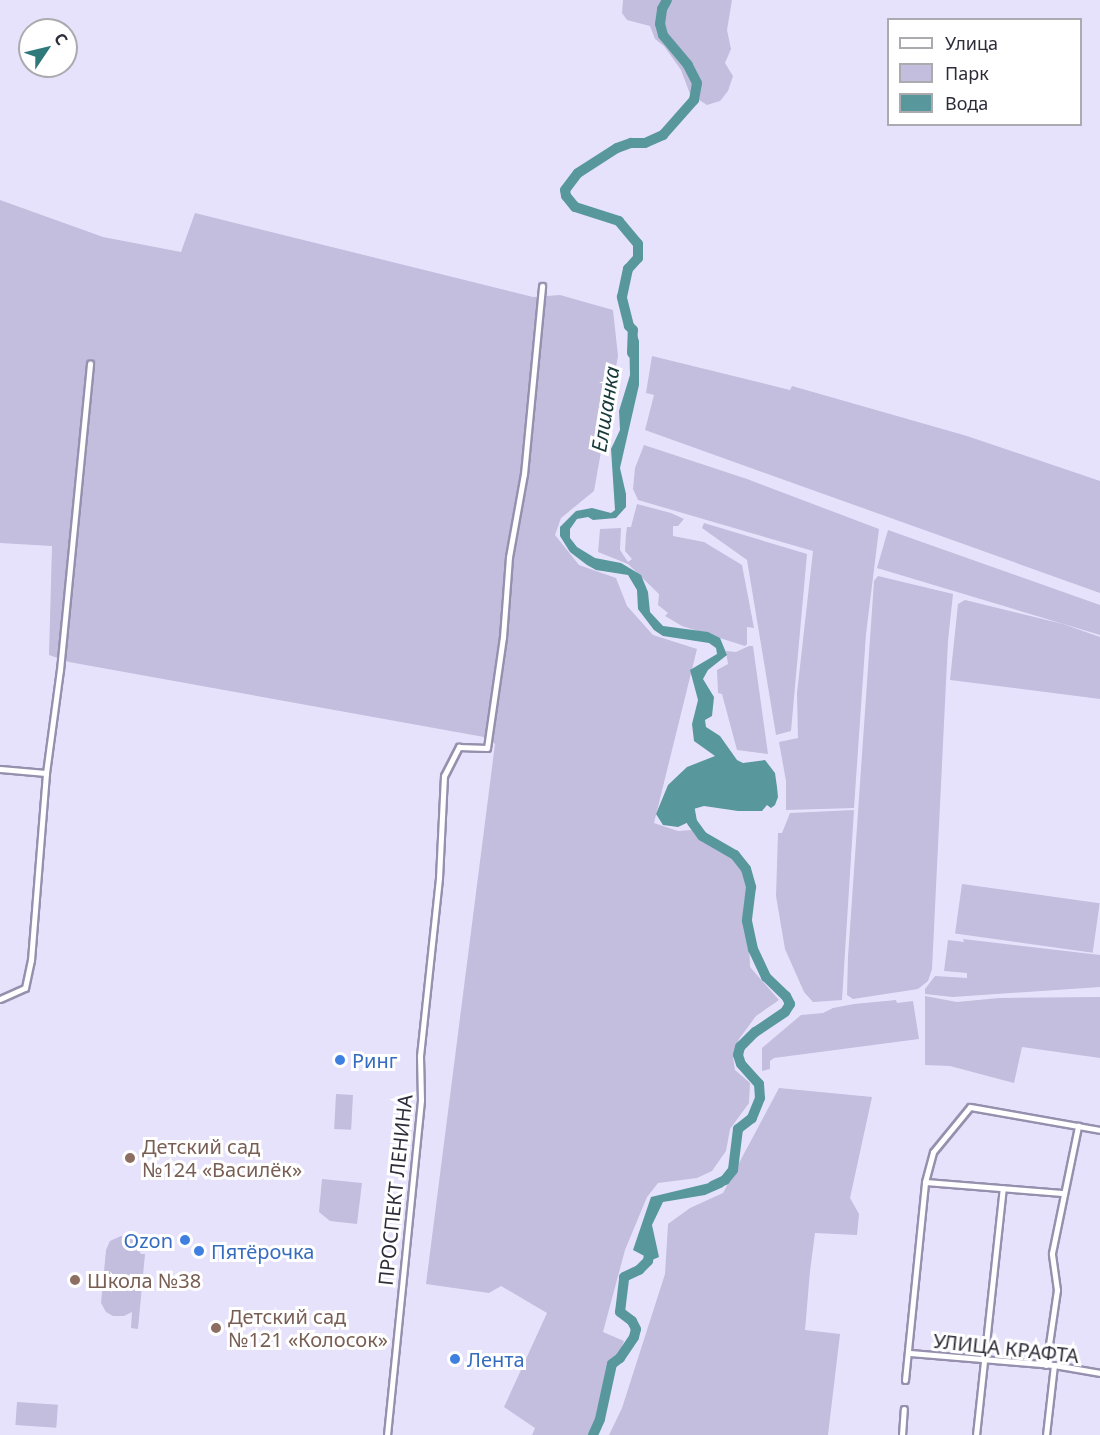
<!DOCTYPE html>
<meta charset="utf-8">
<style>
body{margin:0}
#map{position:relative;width:1100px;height:1435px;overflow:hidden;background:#e7e2fc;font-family:"Noto Sans",sans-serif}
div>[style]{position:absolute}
.green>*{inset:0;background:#c3bdde;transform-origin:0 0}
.water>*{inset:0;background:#58989c}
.river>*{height:10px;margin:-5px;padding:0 5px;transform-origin:5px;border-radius:5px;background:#58989c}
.roads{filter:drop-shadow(2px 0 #9690ae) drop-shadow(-2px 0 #9690ae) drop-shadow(0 2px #9690ae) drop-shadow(0 -2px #9690ae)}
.minor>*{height:5px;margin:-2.5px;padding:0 2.5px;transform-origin:2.5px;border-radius:2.5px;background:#fff}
.dots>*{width:16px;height:16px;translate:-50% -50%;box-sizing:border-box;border:3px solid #fff;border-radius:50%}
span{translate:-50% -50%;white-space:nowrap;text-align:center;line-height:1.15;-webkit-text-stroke:6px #fff;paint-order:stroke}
.shop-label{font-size:20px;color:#366cbe}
.left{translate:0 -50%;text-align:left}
.right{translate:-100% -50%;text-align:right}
.education-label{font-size:20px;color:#785e54}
.street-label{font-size:20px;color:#2e2c38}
.water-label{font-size:21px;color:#18393b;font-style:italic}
.legend{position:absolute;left:887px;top:18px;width:195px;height:108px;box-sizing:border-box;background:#fff;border:2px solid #ababaf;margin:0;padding:8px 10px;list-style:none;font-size:18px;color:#2e2c38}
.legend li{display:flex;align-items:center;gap:12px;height:30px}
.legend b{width:30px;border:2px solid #ababaf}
.north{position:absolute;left:18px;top:18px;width:60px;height:60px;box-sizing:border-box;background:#fff;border:2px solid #ababaf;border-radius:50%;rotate:55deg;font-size:16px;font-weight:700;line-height:24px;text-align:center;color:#2e2c38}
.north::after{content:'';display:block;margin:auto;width:21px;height:27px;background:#2f797b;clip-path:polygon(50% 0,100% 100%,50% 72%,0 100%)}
</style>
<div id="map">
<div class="green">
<div style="clip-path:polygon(623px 0,732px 0,727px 30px,731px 49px,725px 63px,733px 76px,728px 91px,720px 101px,707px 105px,690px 94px,681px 70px,664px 46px,655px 39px,650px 26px,627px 20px,622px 13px)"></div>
<div style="clip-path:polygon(0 200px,103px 237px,181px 252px,195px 213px,533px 297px,560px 295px,613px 310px,618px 356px,594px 491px,561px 518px,555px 535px,579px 565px,616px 578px,627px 606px,653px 635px,697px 649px,654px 823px,678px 831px,692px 830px,739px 863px,747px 879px,750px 967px,779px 1000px,756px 1016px,739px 1039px,733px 1057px,735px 1070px,750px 1083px,749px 1103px,730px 1129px,726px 1151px,712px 1171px,697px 1178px,658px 1183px,647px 1197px,625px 1250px,603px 1332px,624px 1341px,589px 1435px,532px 1435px,535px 1428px,504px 1407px,547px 1313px,501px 1286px,489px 1293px,426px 1284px,495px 744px,484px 737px,69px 662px,49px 655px,52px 546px,0 543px)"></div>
<div style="clip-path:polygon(652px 356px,790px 390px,792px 386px,967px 436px,1100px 481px,1100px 593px,645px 430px,654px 395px,646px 393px)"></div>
<div style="clip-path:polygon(644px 445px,747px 479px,879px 529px,866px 634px,854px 808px,786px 810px,786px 781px,779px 742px,798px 738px,797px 693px,813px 551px,638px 500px,633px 489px,635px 468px)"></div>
<div style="clip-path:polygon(637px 504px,671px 513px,684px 519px,678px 526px,673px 526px,673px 536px,704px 542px,742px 565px,754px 628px,747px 627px,747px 644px,745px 646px,682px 626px,665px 616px,668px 613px,658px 605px,659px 594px,628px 564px,598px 552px,600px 529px,621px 528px,620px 550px,628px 562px,632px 559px,625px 551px,626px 534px,627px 527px,631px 527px)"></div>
<div style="clip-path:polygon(704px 523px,807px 554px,791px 731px,776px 735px,747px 560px,702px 528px)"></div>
<div style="clip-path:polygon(888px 530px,1100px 605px,1100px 635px,877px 568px)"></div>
<div style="clip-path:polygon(878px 576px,953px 594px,948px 641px,932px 969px,928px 981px,918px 989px,853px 999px,847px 995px,848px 957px,874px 581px)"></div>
<div style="clip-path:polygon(965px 600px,1063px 624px,1100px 637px,1100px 699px,950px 680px,958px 604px)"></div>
<div style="clip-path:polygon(749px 646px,753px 646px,768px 754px,737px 750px,722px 694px,718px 693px,717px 670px,728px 664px,726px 651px,736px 652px)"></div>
<div style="clip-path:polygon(854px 810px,842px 1000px,813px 1002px,804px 992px,785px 949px,776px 896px,778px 833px,782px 833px,790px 813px)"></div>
<div style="left:962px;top:884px;width:139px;height:50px;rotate:8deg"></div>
<div style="clip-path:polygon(963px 939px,1100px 955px,1100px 987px,953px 997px,925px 994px,925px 989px,935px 976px,967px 978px,967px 973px,944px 971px,948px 940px,964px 942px)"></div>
<div style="clip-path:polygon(925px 996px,957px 1002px,999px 998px,1100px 997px,1100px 1058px,1022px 1047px,1014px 1083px,950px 1066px,925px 1065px)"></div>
<div style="clip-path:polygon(896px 1000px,897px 1003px,913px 1001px,919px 1039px,774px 1058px,770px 1061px,770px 1069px,762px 1071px,762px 1048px,801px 1015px,823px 1013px,833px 1008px,854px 1004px)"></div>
<div style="clip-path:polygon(779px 1088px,872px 1097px,850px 1198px,859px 1214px,857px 1235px,815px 1233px,810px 1271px,805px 1330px,840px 1334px,828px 1435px,609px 1435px,622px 1408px,665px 1274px,668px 1224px,690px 1208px,723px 1193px)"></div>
<div style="left:336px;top:1094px;width:17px;height:35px;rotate:3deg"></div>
<div style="clip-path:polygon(322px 1179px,362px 1183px,357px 1224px,330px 1221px,319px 1212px)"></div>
<div style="clip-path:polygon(121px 1236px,132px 1239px,141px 1254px,145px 1254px,138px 1329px,131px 1328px,132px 1312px,124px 1316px,113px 1316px,106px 1312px,101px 1303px,106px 1250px,110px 1241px)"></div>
<div style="left:17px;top:1402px;width:41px;height:23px;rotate:4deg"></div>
</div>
<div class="water">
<div style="clip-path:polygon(636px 332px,639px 341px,639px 385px,620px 468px,626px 494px,626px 507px,616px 518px,593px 520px,588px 517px,577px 519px,570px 529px,570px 538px,577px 547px,595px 558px,621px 563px,641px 575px,648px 592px,650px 612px,663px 626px,708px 632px,720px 638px,727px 655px,708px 670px,703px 679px,714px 697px,712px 716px,705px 720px,706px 727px,720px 736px,737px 760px,743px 763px,765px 760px,775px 773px,777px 787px,778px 797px,775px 805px,771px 808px,767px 805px,762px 811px,738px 811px,704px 806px,690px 810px,688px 817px,691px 821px,678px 827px,663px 825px,656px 814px,668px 785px,687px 767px,715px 756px,694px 741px,692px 724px,698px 700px,690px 670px,717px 654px,716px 648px,709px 643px,663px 636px,654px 630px,638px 609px,637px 590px,628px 575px,596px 570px,587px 565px,570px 552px,560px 536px,560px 527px,576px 511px,592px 508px,611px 513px,615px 510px,611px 449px,620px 430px,619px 411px,630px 375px,629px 336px,634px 340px)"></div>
<div style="clip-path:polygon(726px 1179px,723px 1187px,705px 1195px,663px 1202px,652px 1225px,659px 1257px,652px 1260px,633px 1250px,651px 1197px)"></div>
</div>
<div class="river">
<div style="left:632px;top:353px;width:23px;rotate:-88deg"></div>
<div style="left:633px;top:330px;width:6px;rotate:-135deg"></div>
<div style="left:629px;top:326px;width:30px;rotate:-104deg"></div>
<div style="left:622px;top:297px;width:29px;rotate:-78deg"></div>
<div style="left:628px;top:269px;width:15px;rotate:-48deg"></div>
<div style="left:638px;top:258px;width:14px;rotate:-90deg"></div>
<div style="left:638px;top:244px;width:30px;rotate:-130deg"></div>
<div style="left:619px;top:221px;width:46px;rotate:-162.3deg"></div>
<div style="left:575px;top:207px;width:14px;rotate:-129deg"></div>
<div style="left:566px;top:196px;width:6px;rotate:-99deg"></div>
<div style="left:565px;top:190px;width:21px;rotate:-53deg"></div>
<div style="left:578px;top:173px;width:46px;rotate:-32.7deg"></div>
<div style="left:617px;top:148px;width:15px;rotate:-20deg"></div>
<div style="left:631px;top:143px;width:14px"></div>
<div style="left:645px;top:143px;width:20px;rotate:-24deg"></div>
<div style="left:663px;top:135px;width:47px;rotate:-48.5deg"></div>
<div style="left:694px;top:100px;width:17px;rotate:-80deg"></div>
<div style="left:697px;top:83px;width:20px;rotate:-117deg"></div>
<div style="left:688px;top:65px;width:39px;rotate:-130deg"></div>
<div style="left:663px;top:35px;width:11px;rotate:-105deg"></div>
<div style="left:660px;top:24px;width:15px;rotate:-82deg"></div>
<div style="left:662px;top:9px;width:10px;rotate:-61deg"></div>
<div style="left:688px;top:799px;width:23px;rotate:80deg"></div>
<div style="left:692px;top:822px;width:17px;rotate:54deg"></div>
<div style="left:702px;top:836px;width:38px;rotate:30deg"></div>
<div style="left:735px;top:855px;width:18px;rotate:52deg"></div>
<div style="left:746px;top:869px;width:19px;rotate:74deg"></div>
<div style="left:751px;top:887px;width:34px;rotate:97deg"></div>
<div style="left:747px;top:921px;width:29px;rotate:78deg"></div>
<div style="left:753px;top:949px;width:31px;rotate:65deg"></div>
<div style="left:766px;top:977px;width:28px;rotate:44deg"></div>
<div style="left:786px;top:996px;width:9px;rotate:63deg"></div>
<div style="left:790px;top:1004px;width:9px;rotate:122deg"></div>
<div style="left:785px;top:1012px;width:36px;rotate:146deg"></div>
<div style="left:755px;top:1032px;width:21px;rotate:135deg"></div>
<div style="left:740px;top:1047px;width:8px;rotate:104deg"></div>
<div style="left:738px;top:1055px;width:9px;rotate:72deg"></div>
<div style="left:741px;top:1064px;width:27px;rotate:48deg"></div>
<div style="left:759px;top:1084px;width:14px;rotate:86deg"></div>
<div style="left:760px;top:1098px;width:22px;rotate:112deg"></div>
<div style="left:752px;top:1118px;width:18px;rotate:142deg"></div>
<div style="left:738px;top:1129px;width:41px;rotate:97deg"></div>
<div style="left:733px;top:1170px;width:13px;rotate:129deg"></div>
<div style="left:725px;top:1180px;width:14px;rotate:155deg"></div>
<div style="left:593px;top:1435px;width:17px;rotate:-66deg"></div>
<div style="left:600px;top:1419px;width:56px;rotate:-77.7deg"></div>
<div style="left:612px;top:1364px;width:10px;rotate:-37deg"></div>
<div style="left:620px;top:1358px;width:25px;rotate:-56deg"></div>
<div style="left:634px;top:1337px;width:8px;rotate:-76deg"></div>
<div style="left:636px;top:1329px;width:9px;rotate:-117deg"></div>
<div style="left:632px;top:1321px;width:15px;rotate:-143deg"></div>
<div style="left:620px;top:1312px;width:35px;rotate:-83deg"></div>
<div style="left:624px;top:1277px;width:17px;rotate:-25deg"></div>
<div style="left:639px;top:1270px;width:13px;rotate:-45deg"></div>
<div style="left:648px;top:1261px;width:15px;rotate:-82deg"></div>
</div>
<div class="roads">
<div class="minor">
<div style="left:0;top:769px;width:46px;rotate:5deg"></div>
<div style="left:0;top:999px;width:27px;rotate:-24deg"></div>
<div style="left:25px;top:988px;width:29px;rotate:-78deg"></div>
<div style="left:31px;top:960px;width:188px;rotate:-85.4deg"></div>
<div style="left:46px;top:773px;width:104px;rotate:-82.3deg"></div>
<div style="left:60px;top:670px;width:308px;rotate:-84.4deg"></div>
<div style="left:925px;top:1182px;width:138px;rotate:4.6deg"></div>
<div style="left:910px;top:1353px;width:144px;rotate:4.8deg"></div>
<div style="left:1054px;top:1365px;width:47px;rotate:9.9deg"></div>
<div style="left:1046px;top:1365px;width:76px;rotate:-81.7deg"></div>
<div style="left:1057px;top:1290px;width:37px;rotate:-98deg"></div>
<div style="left:1052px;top:1253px;width:130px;rotate:-78.4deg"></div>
<div style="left:905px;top:1380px;width:199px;rotate:-84.2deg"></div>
<div style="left:925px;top:1182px;width:31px;rotate:-75deg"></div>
<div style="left:933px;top:1152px;width:58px;rotate:-50.6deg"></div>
<div style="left:970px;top:1107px;width:132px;rotate:10deg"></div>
<div style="left:387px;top:1435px;width:337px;rotate:-84.2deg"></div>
<div style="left:421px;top:1100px;width:44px;rotate:-91.3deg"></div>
<div style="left:420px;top:1056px;width:179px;rotate:-83.9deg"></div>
<div style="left:439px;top:878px;width:102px;rotate:-87.2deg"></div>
<div style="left:444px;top:776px;width:33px;rotate:-63deg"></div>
<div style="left:459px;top:747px;width:28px;rotate:2deg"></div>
<div style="left:487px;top:748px;width:112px;rotate:-81.8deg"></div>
<div style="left:503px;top:637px;width:80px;rotate:-85.7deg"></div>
<div style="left:509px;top:557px;width:84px;rotate:-79.8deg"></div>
<div style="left:524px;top:474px;width:189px;rotate:-84.5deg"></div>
<div style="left:902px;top:1435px;width:26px;rotate:-86deg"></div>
<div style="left:976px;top:1435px;width:248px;rotate:-83.8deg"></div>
<div style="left:1046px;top:1435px;width:70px;rotate:-83.5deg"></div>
</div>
</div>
<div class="dots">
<div style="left:340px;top:1060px;background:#3f7fe0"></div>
<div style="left:130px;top:1158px;background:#8d6e63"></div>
<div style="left:185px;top:1240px;background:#3f7fe0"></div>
<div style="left:199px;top:1251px;background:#3f7fe0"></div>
<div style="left:75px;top:1280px;background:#8d6e63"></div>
<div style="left:216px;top:1328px;background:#8d6e63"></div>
<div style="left:455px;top:1359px;background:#3f7fe0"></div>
</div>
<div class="shop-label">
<span class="left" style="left:352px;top:1060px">Ринг</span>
<span class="right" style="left:173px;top:1240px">Ozon</span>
<span class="left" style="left:211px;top:1251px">Пятёрочка</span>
<span class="left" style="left:467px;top:1359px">Лента</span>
</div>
<div class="education-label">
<span class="left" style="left:142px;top:1158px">Детский сад<br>№124 «Василёк»</span>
<span class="left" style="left:87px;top:1280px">Школа №38</span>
<span class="left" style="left:228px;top:1328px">Детский сад<br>№121 «Колосок»</span>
</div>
<div class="street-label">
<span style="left:395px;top:1190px;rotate:-84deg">ПРОСПЕКТ ЛЕНИНА</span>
<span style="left:1006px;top:1348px;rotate:6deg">УЛИЦА КРАФТА</span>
</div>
<div class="water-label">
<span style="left:605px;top:409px;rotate:-81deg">Елшанка</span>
</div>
<ul class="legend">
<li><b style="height:8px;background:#fff"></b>Улица</li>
<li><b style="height:16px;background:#c3bdde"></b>Парк</li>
<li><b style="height:16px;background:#58989c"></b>Вода</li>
</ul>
<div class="north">С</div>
</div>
